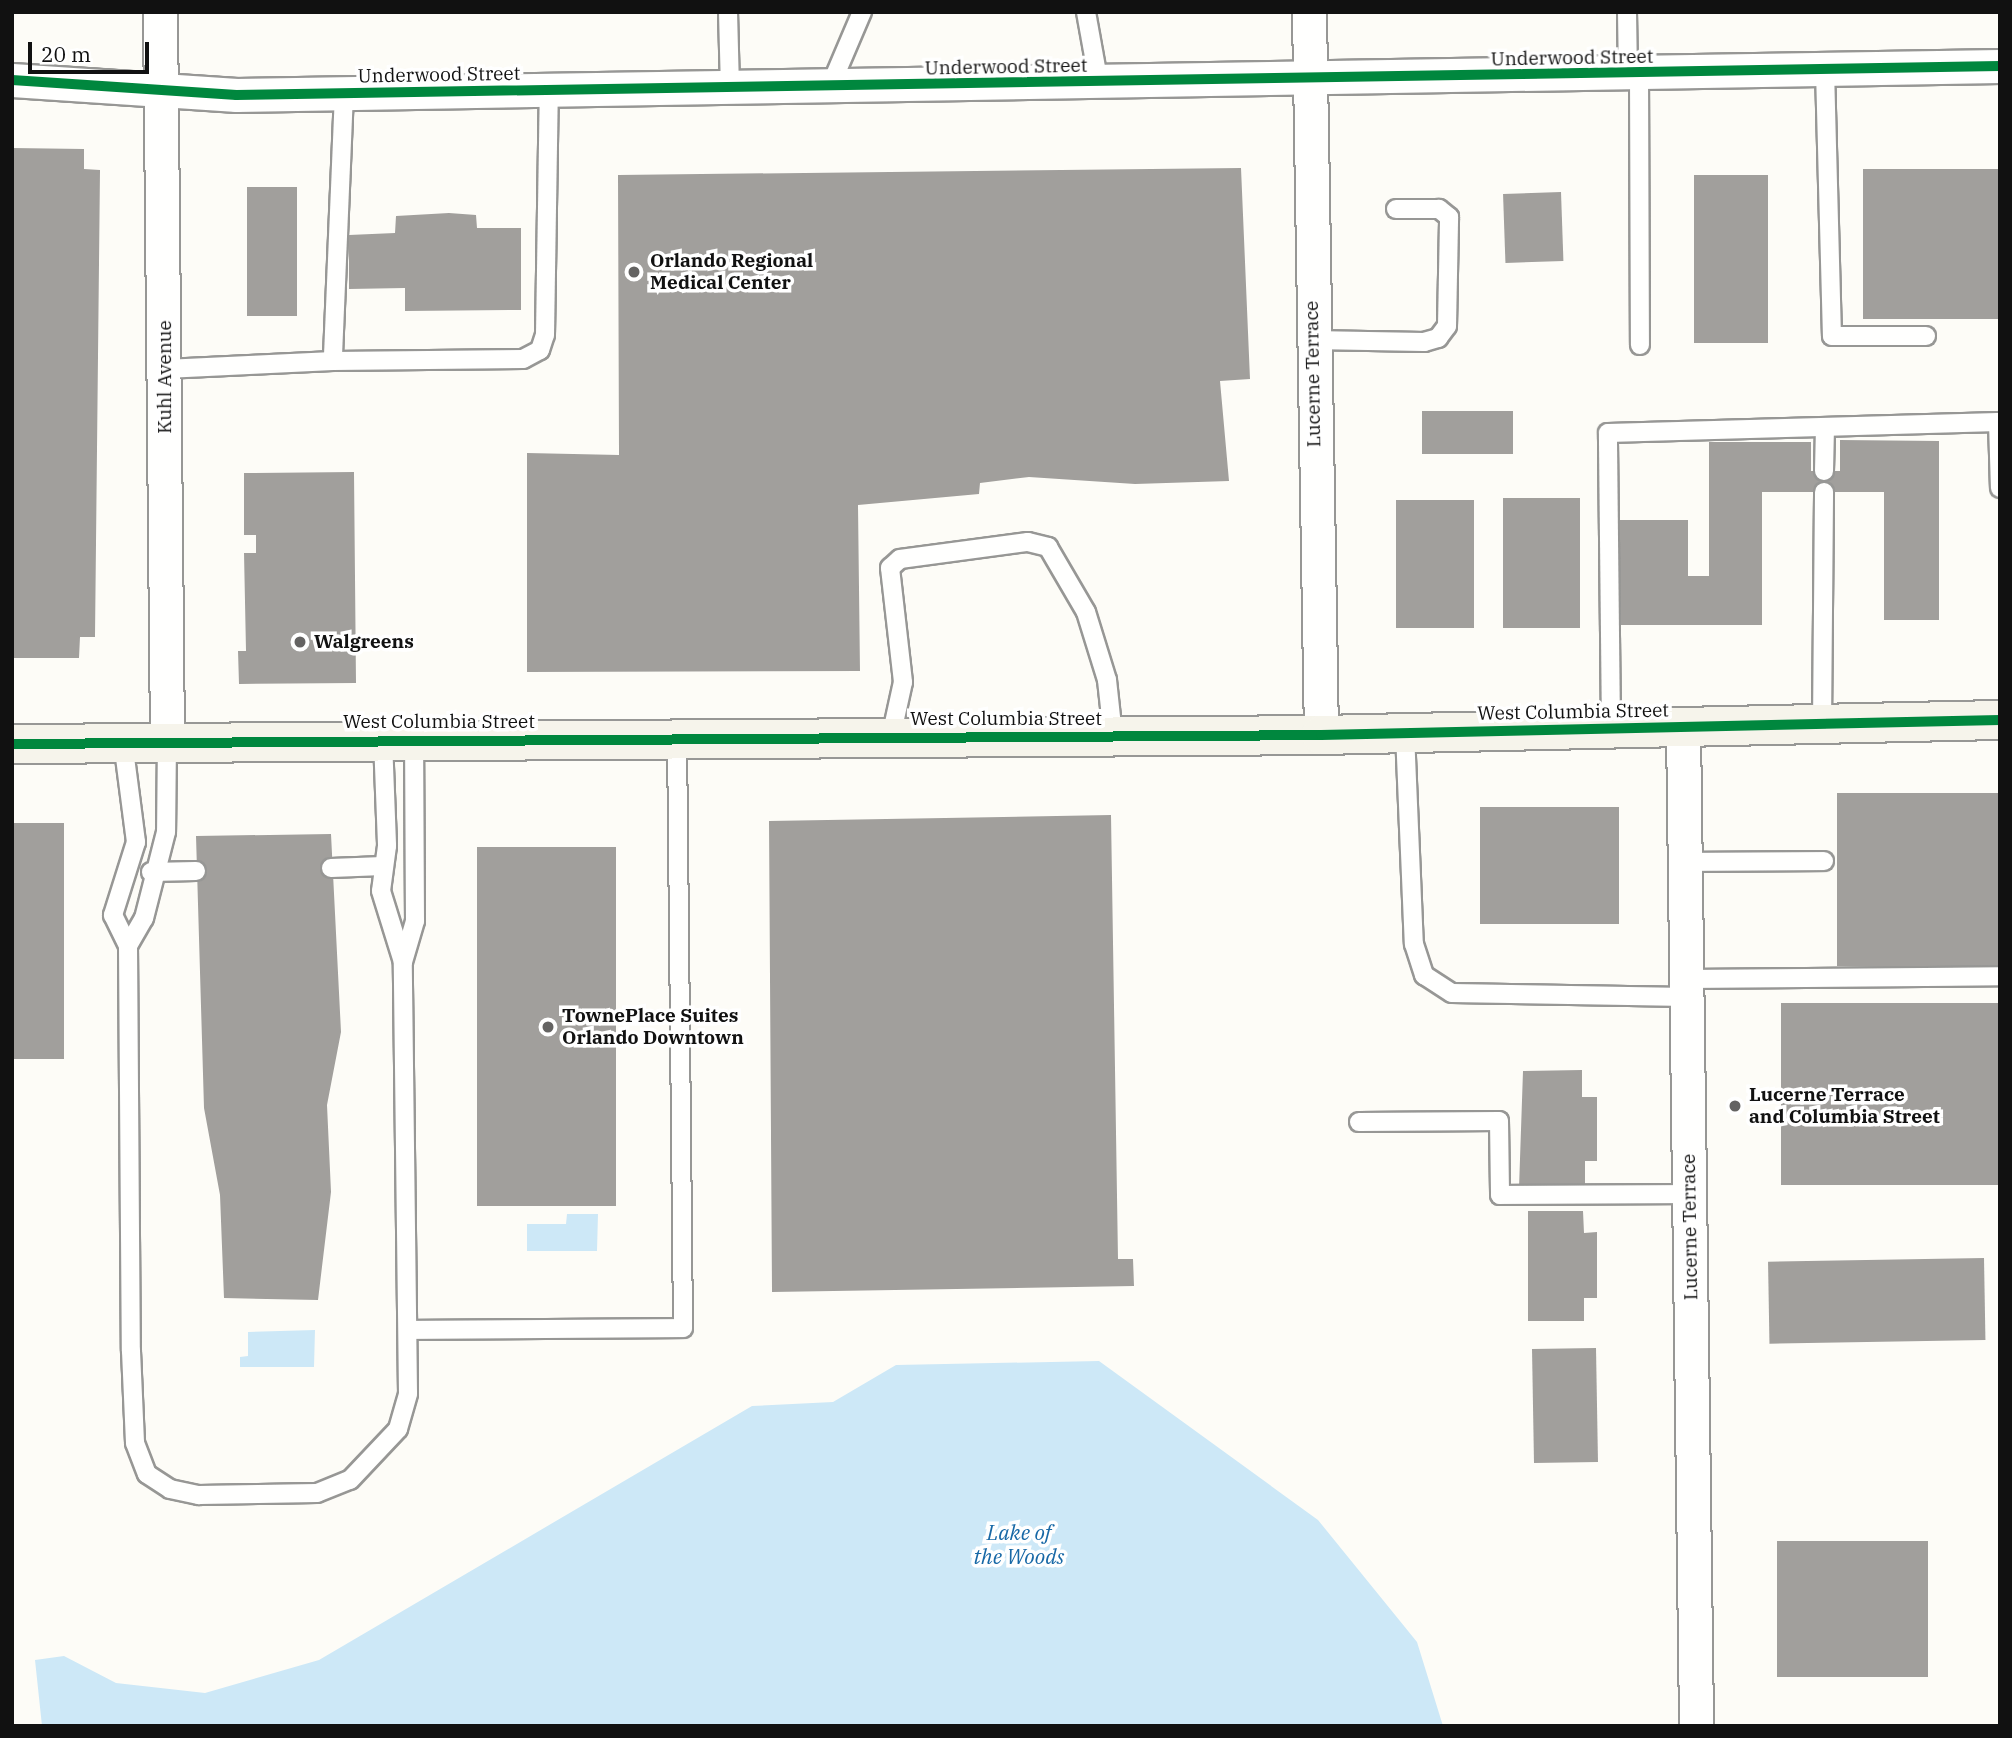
<!DOCTYPE html>
<style>
body{margin:0}
#map{position:relative;width:2012px;height:1738px;overflow:hidden;background:#fdfcf7;font-family:"IBM Plex Serif",serif}
div>[style]{position:absolute}
.water>*{inset:0;background:#cde8f7}
.building>*{inset:0;background:#a19f9c;transform-origin:0 0}
.roads{filter:drop-shadow(2px 0 #979795) drop-shadow(-2px 0 #979795) drop-shadow(0 2px #979795) drop-shadow(0 -2px #979795)}
.lane>*{height:18px;margin:-9px;padding:0 9px;transform-origin:9px;border-radius:9px;background:#fffffe}
.street>*{height:33px;margin:-16.5px;padding:0 16.5px;transform-origin:16.5px;border-radius:16.5px;background:#fffffe}
.secondary>*{height:38px;margin:-19px;padding:0 19px;transform-origin:19px;border-radius:19px;background:#f6f4eb}
.cycleway>*{height:10px;margin:-5px;padding:0 5px;transform-origin:5px;border-radius:5px;background:#00873e}
.dots>*{width:19px;height:19px;translate:-50% -50%;box-sizing:border-box;border:4px solid #fff;border-radius:50%}
span{translate:-50% -50%;white-space:nowrap;text-align:center;line-height:1.15;-webkit-text-stroke:7px #fff;paint-order:stroke}
.street-label{font-size:19px;color:#111}
.poi-label{font-size:19px;color:#111;font-weight:700}
.left{translate:0 -50%;text-align:left}
.water-label{font-size:21px;color:#1768a6;font-style:italic}
.frame{position:absolute;inset:0;border:14px solid #111;pointer-events:none}
.scale{position:absolute;left:28px;top:42px;width:121px;height:32px;box-sizing:border-box;border:4px solid #111;border-top:0;padding-left:9px;font-size:21px;line-height:24px;white-space:nowrap;color:#111;-webkit-text-stroke:5px #fff;paint-order:stroke}
</style>
<div id="map">
<div class="water">
<div style="clip-path:polygon(567px 1214px,598px 1214px,597px 1251px,527px 1251px,527px 1224px,566px 1224px)"></div>
<div style="clip-path:polygon(315px 1330px,314px 1367px,240px 1367px,240px 1357px,248px 1356px,248px 1332px)"></div>
<div style="clip-path:polygon(1099px 1361px,1318px 1520px,1417px 1642px,1443px 1726px,42px 1726px,35px 1660px,64px 1656px,116px 1683px,205px 1693px,319px 1660px,752px 1406px,833px 1402px,896px 1365px)"></div>
</div>
<div class="building">
<div style="clip-path:polygon(12px 148px,84px 149px,84px 169px,100px 170px,95px 637px,80px 637px,79px 658px,12px 658px)"></div>
<div style="clip-path:polygon(1241px 168px,1250px 379px,1220px 381px,1229px 481px,1135px 484px,1029px 477px,980px 483px,979px 494px,858px 505px,860px 671px,527px 672px,527px 453px,619px 455px,618px 175px)"></div>
<div style="left:1863px;top:169px;width:137px;height:150px"></div>
<div style="left:1694px;top:175px;width:74px;height:168px"></div>
<div style="left:247px;top:187px;width:50px;height:129px"></div>
<div style="left:1561px;top:192px;width:69px;height:58px;rotate:88deg"></div>
<div style="clip-path:polygon(449px 213px,476px 215px,477px 228px,521px 228px,521px 310px,405px 311px,405px 288px,349px 289px,349px 235px,395px 233px,396px 216px)"></div>
<div style="left:1422px;top:411px;width:91px;height:43px"></div>
<div style="clip-path:polygon(1840px 440px,1939px 441px,1939px 620px,1884px 620px,1884px 492px,1762px 492px,1762px 625px,1609px 625px,1609px 520px,1688px 520px,1688px 576px,1709px 576px,1709px 442px,1811px 442px,1811px 471px,1840px 471px)"></div>
<div style="clip-path:polygon(354px 472px,356px 683px,239px 684px,238px 651px,246px 651px,244px 553px,256px 553px,256px 535px,244px 535px,244px 473px)"></div>
<div style="left:1503px;top:498px;width:77px;height:130px"></div>
<div style="left:1396px;top:500px;width:78px;height:128px"></div>
<div style="left:2000px;top:793px;width:173px;height:163px;rotate:90deg"></div>
<div style="left:1480px;top:807px;width:139px;height:117px"></div>
<div style="clip-path:polygon(1111px 815px,1118px 1259px,1133px 1259px,1134px 1286px,772px 1292px,769px 821px)"></div>
<div style="left:64px;top:823px;width:236px;height:52px;rotate:90deg"></div>
<div style="clip-path:polygon(331px 834px,341px 1032px,327px 1105px,331px 1192px,318px 1300px,224px 1298px,220px 1195px,204px 1108px,196px 836px)"></div>
<div style="left:616px;top:847px;width:359px;height:139px;rotate:90deg"></div>
<div style="left:2000px;top:1003px;width:182px;height:219px;rotate:90deg"></div>
<div style="clip-path:polygon(1582px 1070px,1582px 1097px,1597px 1097px,1597px 1161px,1585px 1161px,1585px 1187px,1519px 1188px,1523px 1071px)"></div>
<div style="clip-path:polygon(1528px 1211px,1583px 1211px,1584px 1233px,1597px 1232px,1597px 1298px,1584px 1298px,1584px 1321px,1528px 1321px)"></div>
<div style="left:1984px;top:1258px;width:82px;height:216px;rotate:89deg"></div>
<div style="left:1596px;top:1348px;width:114px;height:64px;rotate:89deg"></div>
<div style="left:1777px;top:1541px;width:151px;height:136px"></div>
</div>
<div class="roads">
<div class="lane">
<div style="left:728px;top:12px;width:76px;rotate:88.5deg"></div>
<div style="left:1086px;top:12px;width:73px;rotate:79.8deg"></div>
<div style="left:1627px;top:12px;width:62px;rotate:89.1deg"></div>
<div style="left:1825px;top:70px;width:266px;rotate:88.5deg"></div>
<div style="left:1832px;top:336px;width:94px"></div>
<div style="left:1639px;top:74px;width:271px;rotate:89.8deg"></div>
<div style="left:830px;top:87px;width:82px;rotate:-66.9deg"></div>
<div style="left:344px;top:93px;width:268px;rotate:92.4deg"></div>
<div style="left:333px;top:361px;width:190px;rotate:-0.6deg"></div>
<div style="left:523px;top:359px;width:19px;rotate:-28deg"></div>
<div style="left:540px;top:350px;width:16px;rotate:-72deg"></div>
<div style="left:545px;top:335px;width:244px;rotate:-89.1deg"></div>
<div style="left:1312px;top:340px;width:112px;rotate:1deg"></div>
<div style="left:1424px;top:342px;width:15px;rotate:-16deg"></div>
<div style="left:1438px;top:338px;width:15px;rotate:-53deg"></div>
<div style="left:1447px;top:326px;width:109px;rotate:-88.9deg"></div>
<div style="left:1449px;top:217px;width:13px;rotate:-141deg"></div>
<div style="left:1439px;top:209px;width:43px;rotate:180deg"></div>
<div style="left:165px;top:369px;width:168px;rotate:-2.7deg"></div>
<div style="left:1824px;top:471px;width:44px;rotate:-88.7deg"></div>
<div style="left:1822px;top:725px;width:233px;rotate:-89.5deg"></div>
<div style="left:1611px;top:729px;width:296px;rotate:-90.6deg"></div>
<div style="left:1608px;top:433px;width:390px;rotate:-1.6deg"></div>
<div style="left:1998px;top:422px;width:66px;rotate:88.3deg"></div>
<div style="left:1405px;top:733px;width:211px;rotate:87.6deg"></div>
<div style="left:1414px;top:944px;width:33px;rotate:72deg"></div>
<div style="left:1424px;top:975px;width:33px;rotate:33deg"></div>
<div style="left:1452px;top:993px;width:235px;rotate:1deg"></div>
<div style="left:891px;top:737px;width:56px;rotate:-77.7deg"></div>
<div style="left:903px;top:682px;width:115px;rotate:-96.5deg"></div>
<div style="left:890px;top:568px;width:13px;rotate:-42deg"></div>
<div style="left:900px;top:559px;width:129px;rotate:-7.6deg"></div>
<div style="left:1028px;top:542px;width:21px;rotate:14deg"></div>
<div style="left:1048px;top:547px;width:75px;rotate:59.7deg"></div>
<div style="left:1086px;top:612px;width:71px;rotate:72.8deg"></div>
<div style="left:1107px;top:680px;width:55px;rotate:83.8deg"></div>
<div style="left:383px;top:740px;width:106px;rotate:87.8deg"></div>
<div style="left:387px;top:846px;width:45px;rotate:97.6deg"></div>
<div style="left:381px;top:891px;width:74px;rotate:72.8deg"></div>
<div style="left:167px;top:741px;width:91px;rotate:90.6deg"></div>
<div style="left:166px;top:832px;width:89px;rotate:104.3deg"></div>
<div style="left:144px;top:918px;width:32px;rotate:120deg"></div>
<div style="left:128px;top:946px;width:405px;rotate:89.6deg"></div>
<div style="left:131px;top:1351px;width:92px;rotate:87.5deg"></div>
<div style="left:135px;top:1443px;width:33px;rotate:69deg"></div>
<div style="left:147px;top:1474px;width:27px;rotate:33deg"></div>
<div style="left:170px;top:1489px;width:30px;rotate:12deg"></div>
<div style="left:199px;top:1495px;width:118px;rotate:-1deg"></div>
<div style="left:317px;top:1493px;width:35px;rotate:-22deg"></div>
<div style="left:350px;top:1480px;width:70px;rotate:-46.7deg"></div>
<div style="left:398px;top:1429px;width:37px;rotate:-74deg"></div>
<div style="left:408px;top:1393px;width:431px;rotate:-90.7deg"></div>
<div style="left:403px;top:962px;width:43px;rotate:-73.7deg"></div>
<div style="left:415px;top:921px;width:181px;rotate:-90.3deg"></div>
<div style="left:123px;top:742px;width:101px;rotate:82.6deg"></div>
<div style="left:136px;top:842px;width:77px;rotate:107.5deg"></div>
<div style="left:113px;top:915px;width:34px;rotate:64deg"></div>
<div style="left:1685px;top:862px;width:139px;rotate:-0.4deg"></div>
<div style="left:331px;top:868px;width:52px;rotate:-2.2deg"></div>
<div style="left:151px;top:872px;width:45px;rotate:-1.3deg"></div>
<div style="left:1687px;top:979px;width:313px;rotate:-0.5deg"></div>
<div style="left:1359px;top:1122px;width:140px;rotate:-0.4deg"></div>
<div style="left:1499px;top:1121px;width:74px;rotate:89.2deg"></div>
<div style="left:1500px;top:1195px;width:190px;rotate:-0.3deg"></div>
<div style="left:408px;top:1330px;width:275px;rotate:-0.4deg"></div>
<div style="left:683px;top:1328px;width:590px;rotate:-90.58deg"></div>
</div>
<div class="street">
<div style="left:160px;top:12px;width:729px;rotate:89.45deg"></div>
<div style="left:1309px;top:12px;width:723px;rotate:89.05deg"></div>
<div style="left:12px;top:80px;width:225px;rotate:3.8deg"></div>
<div style="left:236px;top:95px;width:1764px;rotate:-0.94deg"></div>
<div style="left:1683px;top:728px;width:998px;rotate:89.25deg"></div>
</div>
<div class="secondary">
<div style="left:12px;top:744px;width:1309px;rotate:-0.39deg"></div>
<div style="left:1321px;top:735px;width:679px;rotate:-1.27deg"></div>
</div>
</div>
<div class="cycleway">
<div style="left:12px;top:80px;width:225px;rotate:3.8deg"></div>
<div style="left:236px;top:95px;width:1764px;rotate:-0.94deg"></div>
<div style="left:12px;top:744px;width:1309px;rotate:-0.39deg"></div>
<div style="left:1321px;top:735px;width:679px;rotate:-1.27deg"></div>
</div>
<div class="dots">
<div style="left:634px;top:272px;background:#646362"></div>
<div style="left:300px;top:642px;background:#646362"></div>
<div style="left:548px;top:1027px;background:#646362"></div>
<div style="left:1735px;top:1106px;background:#646362"></div>
</div>
<div class="street-label">
<span style="left:1572px;top:58px;rotate:-1deg">Underwood Street</span>
<span style="left:1006px;top:67px;rotate:-1deg">Underwood Street</span>
<span style="left:439px;top:75px;rotate:-1deg">Underwood Street</span>
<span style="left:1313px;top:374px;rotate:-91deg">Lucerne Terrace</span>
<span style="left:165px;top:377px;rotate:-90deg">Kuhl Avenue</span>
<span style="left:1573px;top:712px;rotate:-1deg">West Columbia Street</span>
<span style="left:1006px;top:719px">West Columbia Street</span>
<span style="left:439px;top:722px">West Columbia Street</span>
<span style="left:1690px;top:1227px;rotate:-91deg">Lucerne Terrace</span>
</div>
<div class="poi-label">
<span class="left" style="left:650px;top:272px">Orlando Regional<br>Medical Center</span>
<span class="left" style="left:314px;top:642px">Walgreens</span>
<span class="left" style="left:562px;top:1027px">TownePlace Suites<br>Orlando Downtown</span>
<span class="left" style="left:1749px;top:1106px">Lucerne Terrace<br>and Columbia Street</span>
</div>
<div class="water-label">
<span style="left:1019px;top:1544px">Lake of<br>the Woods</span>
</div>
<div class="frame"></div>
<div class="scale">20 m</div>
</div>
